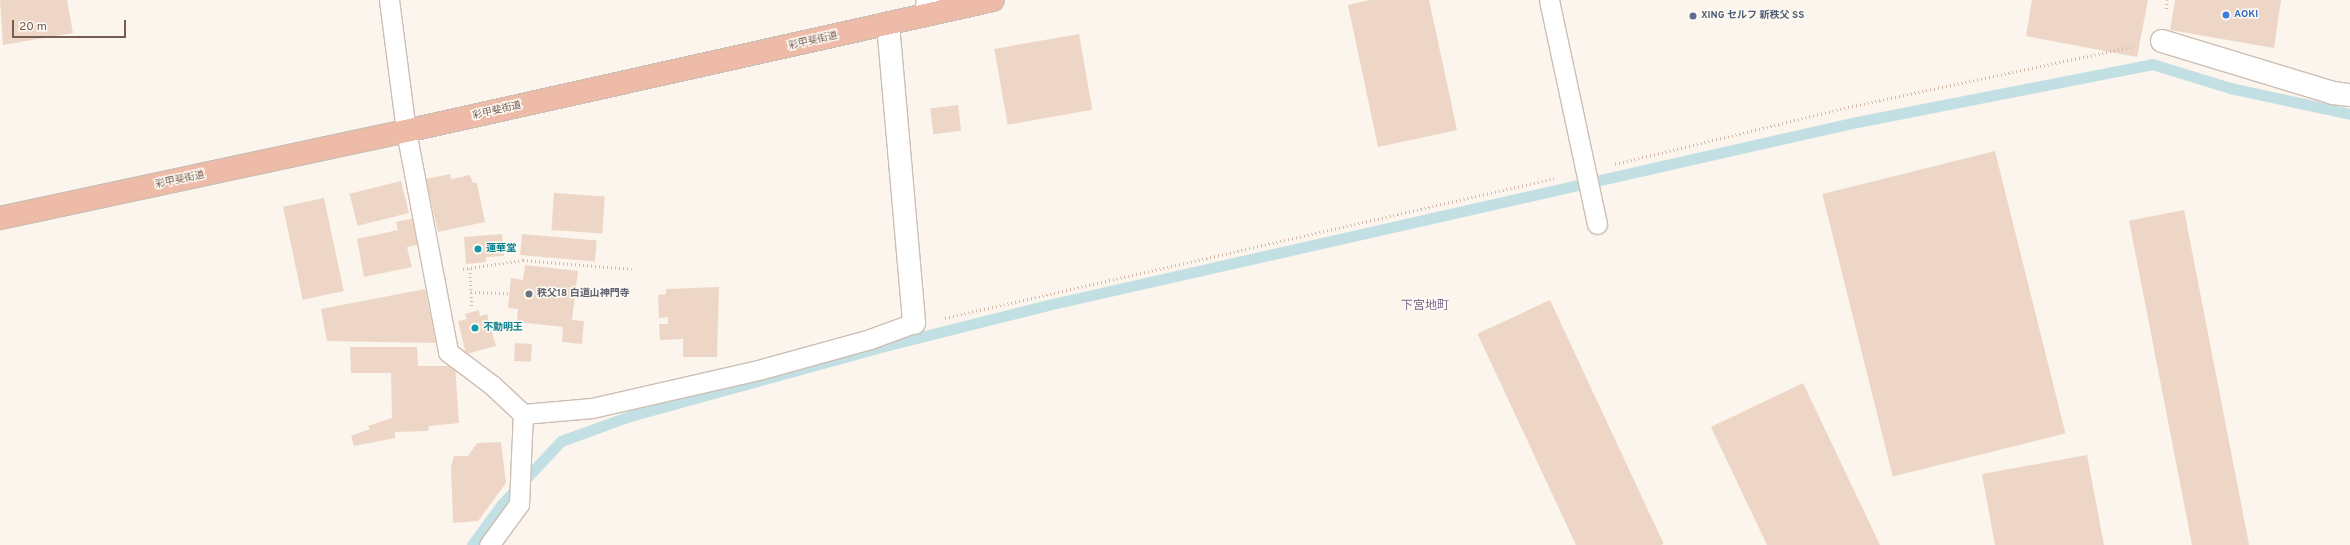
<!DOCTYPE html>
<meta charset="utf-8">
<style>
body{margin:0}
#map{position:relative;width:2350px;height:545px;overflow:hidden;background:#fbf5ed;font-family:Overpass,"Noto Sans JP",sans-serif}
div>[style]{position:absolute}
.stream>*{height:11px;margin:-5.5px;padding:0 5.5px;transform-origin:5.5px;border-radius:5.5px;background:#c2dfe4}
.building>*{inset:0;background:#eed6c6;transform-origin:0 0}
.path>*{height:2.5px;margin-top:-1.25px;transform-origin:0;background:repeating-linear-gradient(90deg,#d4b9a9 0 1px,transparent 0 4px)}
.roads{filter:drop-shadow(1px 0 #cdbeb3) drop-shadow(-1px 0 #cdbeb3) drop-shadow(0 1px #cdbeb3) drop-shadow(0 -1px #cdbeb3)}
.lane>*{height:19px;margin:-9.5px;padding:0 9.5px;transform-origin:9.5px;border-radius:9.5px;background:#fff}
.street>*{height:22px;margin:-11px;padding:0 11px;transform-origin:11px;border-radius:11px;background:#fff}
.highway>*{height:22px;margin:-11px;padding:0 11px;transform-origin:11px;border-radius:11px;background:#efbba9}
.dots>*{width:11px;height:11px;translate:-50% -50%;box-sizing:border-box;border:2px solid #fefaf3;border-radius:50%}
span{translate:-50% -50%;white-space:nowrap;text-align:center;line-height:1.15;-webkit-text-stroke:3px #fefaf3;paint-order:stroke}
.shop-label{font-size:10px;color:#366cbe;font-weight:700}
.left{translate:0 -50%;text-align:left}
.service-label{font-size:10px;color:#4e5e75;font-weight:700}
.street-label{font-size:10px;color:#755d51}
.culture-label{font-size:10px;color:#0d838f;font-weight:700}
.worship-label{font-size:10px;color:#5b616d;font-weight:700}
.quarter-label{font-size:12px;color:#836990}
.scale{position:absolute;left:12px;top:20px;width:114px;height:18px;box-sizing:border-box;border:2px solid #755d51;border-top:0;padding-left:5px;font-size:12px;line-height:14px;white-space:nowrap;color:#755d51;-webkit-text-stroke:3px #fefaf3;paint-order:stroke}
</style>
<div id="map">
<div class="stream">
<div style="left:472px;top:545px;width:51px;rotate:-53.8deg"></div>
<div style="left:502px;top:504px;width:86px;rotate:-46.9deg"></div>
<div style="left:561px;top:441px;width:73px;rotate:-19.9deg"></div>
<div style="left:630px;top:416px;width:252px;rotate:-15.4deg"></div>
<div style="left:873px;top:349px;width:180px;rotate:-14.1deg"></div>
<div style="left:1048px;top:305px;width:824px;rotate:-12.75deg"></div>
<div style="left:1852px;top:123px;width:306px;rotate:-11.1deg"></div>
<div style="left:2152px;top:64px;width:82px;rotate:17.1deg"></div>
<div style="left:2230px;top:88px;width:123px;rotate:12.2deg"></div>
</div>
<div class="building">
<div style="clip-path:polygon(0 0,67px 0,73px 33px,3px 45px)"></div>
<div style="clip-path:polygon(1370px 0,1429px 0,1457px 130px,1378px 147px,1348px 5px)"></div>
<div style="clip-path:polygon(2032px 0,2148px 0,2137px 57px,2026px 36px)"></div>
<div style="clip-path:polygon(2175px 0,2281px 0,2274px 48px,2170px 30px)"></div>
<div style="left:1079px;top:34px;width:77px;height:86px;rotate:80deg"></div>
<div style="left:958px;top:105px;width:26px;height:28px;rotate:83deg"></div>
<div style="left:1995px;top:151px;width:291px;height:178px;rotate:76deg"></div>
<div style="clip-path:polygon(450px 174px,451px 179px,470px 175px,473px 183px,477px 183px,485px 222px,438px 232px,426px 179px)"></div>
<div style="left:401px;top:181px;width:33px;height:53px;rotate:76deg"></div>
<div style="left:554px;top:193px;width:51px;height:37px;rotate:4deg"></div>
<div style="left:324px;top:198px;width:95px;height:42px;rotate:78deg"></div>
<div style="left:2184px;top:210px;width:341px;height:56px;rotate:79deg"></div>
<div style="clip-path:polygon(415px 218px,420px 244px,407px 247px,412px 267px,364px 277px,357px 239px,398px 230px,396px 222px)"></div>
<div style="clip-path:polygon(502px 234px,504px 256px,486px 257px,486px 262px,466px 264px,464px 237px)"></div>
<div style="left:522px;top:234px;width:75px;height:21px;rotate:5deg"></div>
<div style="clip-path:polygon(525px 265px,578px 271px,572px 320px,584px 321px,582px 344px,562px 342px,563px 327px,517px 322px,518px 309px,508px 308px,511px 278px,523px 280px)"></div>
<div style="clip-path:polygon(719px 287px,717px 357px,683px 357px,683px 339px,660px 340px,659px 324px,668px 324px,668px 317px,659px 318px,658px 295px,666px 294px,666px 289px)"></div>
<div style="clip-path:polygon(425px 289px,436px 343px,327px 341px,321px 309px)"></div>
<div style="left:1550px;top:300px;width:269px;height:80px;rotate:65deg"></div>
<div style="clip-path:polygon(479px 310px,480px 316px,487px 314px,496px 346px,466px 354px,458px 321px,467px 319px,465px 314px)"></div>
<div style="left:515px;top:343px;width:17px;height:18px;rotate:3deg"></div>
<div style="clip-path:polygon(350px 347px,417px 347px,418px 366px,455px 366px,459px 423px,429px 426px,428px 431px,395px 432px,395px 438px,354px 446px,351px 436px,370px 429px,368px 426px,392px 418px,391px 373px,351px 373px)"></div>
<div style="clip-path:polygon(1803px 383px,1880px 545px,1767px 545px,1711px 427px)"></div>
<div style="clip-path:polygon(501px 442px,506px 483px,478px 521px,453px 523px,451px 467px,454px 456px,468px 456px,477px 443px)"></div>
<div style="clip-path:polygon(2087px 455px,2104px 545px,1995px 545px,1982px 474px)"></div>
</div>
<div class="path">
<div style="left:2166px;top:9px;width:9px;rotate:-84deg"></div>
<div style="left:1615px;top:164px;width:240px;rotate:-13.7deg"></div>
<div style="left:1848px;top:107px;width:289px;rotate:-12deg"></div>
<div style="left:463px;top:269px;width:61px;rotate:-8.5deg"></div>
<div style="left:523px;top:260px;width:109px;rotate:4.7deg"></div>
<div style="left:470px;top:269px;width:39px;rotate:87deg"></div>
<div style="left:471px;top:292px;width:38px;rotate:2deg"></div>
<div style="left:945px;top:318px;width:627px;rotate:-12.91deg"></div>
</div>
<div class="roads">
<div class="lane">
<div style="left:389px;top:0;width:132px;rotate:82.6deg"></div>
<div style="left:406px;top:131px;width:225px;rotate:79.2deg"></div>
<div style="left:448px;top:352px;width:55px;rotate:36.9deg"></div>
<div style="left:492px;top:385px;width:42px;rotate:43.1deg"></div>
<div style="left:1549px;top:0;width:229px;rotate:77.9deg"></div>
<div style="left:489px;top:545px;width:51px;rotate:-53.8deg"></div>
<div style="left:519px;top:504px;width:90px;rotate:-87.5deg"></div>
<div style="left:523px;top:414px;width:69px;rotate:-5deg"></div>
<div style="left:592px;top:408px;width:174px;rotate:-12.9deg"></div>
<div style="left:762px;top:369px;width:112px;rotate:-15.5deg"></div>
<div style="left:870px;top:339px;width:47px;rotate:-20deg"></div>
</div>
<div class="street">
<div style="left:926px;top:14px;width:14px;rotate:-82deg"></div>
<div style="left:888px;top:24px;width:300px;rotate:85deg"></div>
<div style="left:2162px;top:41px;width:179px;rotate:16.9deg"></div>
<div style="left:2333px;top:93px;width:17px;rotate:7deg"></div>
</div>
<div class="highway">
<div style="left:0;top:218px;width:415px;rotate:-12.1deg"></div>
<div style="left:406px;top:131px;width:601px;rotate:-12.58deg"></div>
</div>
</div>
<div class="dots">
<div style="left:2226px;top:15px;background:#3f7fe0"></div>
<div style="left:1693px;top:16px;background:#5c6f8a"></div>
<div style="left:478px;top:249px;background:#0f9aa8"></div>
<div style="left:529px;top:294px;background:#6b7280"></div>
<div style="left:475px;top:328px;background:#0f9aa8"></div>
</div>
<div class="shop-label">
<span class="left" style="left:2234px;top:15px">AOKI</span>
</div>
<div class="service-label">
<span class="left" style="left:1701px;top:16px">XING セルフ 新秩父 SS</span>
</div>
<div class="street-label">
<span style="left:813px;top:41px;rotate:-13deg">彩甲斐街道</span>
<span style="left:497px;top:111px;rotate:-13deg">彩甲斐街道</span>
<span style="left:180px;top:180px;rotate:-12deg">彩甲斐街道</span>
</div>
<div class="culture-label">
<span class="left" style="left:486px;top:249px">蓮華堂</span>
<span class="left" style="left:483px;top:328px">不動明王</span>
</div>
<div class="worship-label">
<span class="left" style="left:537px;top:294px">秩父18 白道山神門寺</span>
</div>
<div class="quarter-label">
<span style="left:1425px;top:307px">下宮地町</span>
</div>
<div class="scale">20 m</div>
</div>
